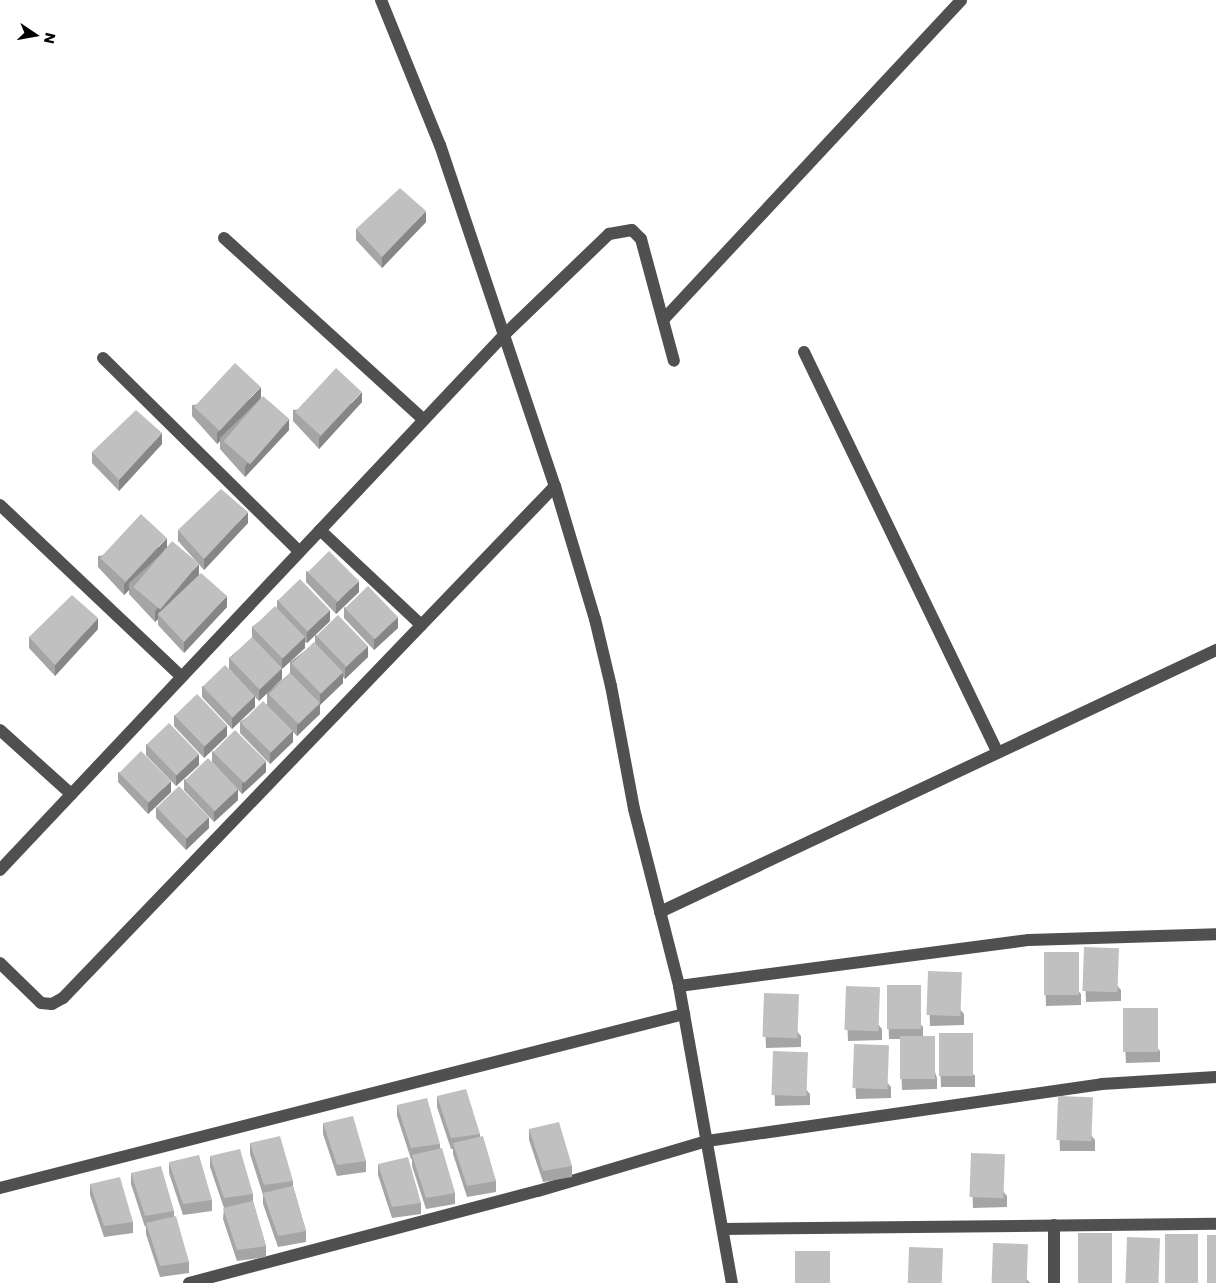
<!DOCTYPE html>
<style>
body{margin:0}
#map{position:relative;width:1216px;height:1283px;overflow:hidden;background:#fff;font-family:Poppins,sans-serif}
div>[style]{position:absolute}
.minor>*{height:12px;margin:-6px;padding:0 6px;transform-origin:6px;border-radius:6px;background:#505050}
.wall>*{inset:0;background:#a5a5a5}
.shaded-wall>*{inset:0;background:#868686}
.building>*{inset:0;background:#c0c0c0;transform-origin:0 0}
span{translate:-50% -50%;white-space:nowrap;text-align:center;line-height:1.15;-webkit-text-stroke:4.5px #fff;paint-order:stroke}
.north{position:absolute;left:10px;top:10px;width:50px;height:50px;-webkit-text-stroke:4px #fff;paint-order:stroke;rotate:102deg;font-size:14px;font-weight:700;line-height:20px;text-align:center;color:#000}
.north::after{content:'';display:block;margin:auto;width:18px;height:22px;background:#000;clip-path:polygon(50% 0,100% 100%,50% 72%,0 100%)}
</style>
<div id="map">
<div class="minor">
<div style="left:381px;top:0;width:157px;rotate:67.9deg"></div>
<div style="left:440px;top:145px;width:360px;rotate:71.4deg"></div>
<div style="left:555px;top:486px;width:139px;rotate:73.3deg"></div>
<div style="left:595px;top:619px;width:69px;rotate:76.6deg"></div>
<div style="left:611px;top:686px;width:125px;rotate:79.4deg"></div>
<div style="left:634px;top:809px;width:183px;rotate:75.7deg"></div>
<div style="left:679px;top:986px;width:302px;rotate:79.9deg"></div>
<div style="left:224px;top:238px;width:270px;rotate:42.3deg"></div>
<div style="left:663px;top:320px;width:437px;rotate:-47deg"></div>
<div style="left:804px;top:352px;width:445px;rotate:64.2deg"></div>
<div style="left:103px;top:358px;width:276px;rotate:44.6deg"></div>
<div style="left:0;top:505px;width:250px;rotate:43.4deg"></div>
<div style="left:320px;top:530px;width:139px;rotate:43.2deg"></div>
<div style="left:0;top:730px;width:96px;rotate:42deg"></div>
<div style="left:0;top:870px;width:735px;rotate:-46.71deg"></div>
<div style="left:504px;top:335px;width:146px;rotate:-43.9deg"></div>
<div style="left:609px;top:234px;width:23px;rotate:-10deg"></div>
<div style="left:632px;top:230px;width:13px;rotate:45deg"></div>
<div style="left:641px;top:239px;width:126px;rotate:74.9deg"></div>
<div style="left:660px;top:912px;width:615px;rotate:-25.23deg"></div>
<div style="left:0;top:963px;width:57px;rotate:44.3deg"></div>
<div style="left:41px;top:1003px;width:11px;rotate:5deg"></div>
<div style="left:52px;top:1004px;width:13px;rotate:-29deg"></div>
<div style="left:63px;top:998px;width:710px;rotate:-46.14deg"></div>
<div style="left:679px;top:986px;width:353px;rotate:-7.5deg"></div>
<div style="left:1029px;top:940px;width:187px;rotate:-1.8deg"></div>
<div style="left:0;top:1188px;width:706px;rotate:-14.27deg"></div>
<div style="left:723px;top:1229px;width:493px;rotate:-0.6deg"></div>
<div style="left:189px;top:1283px;width:361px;rotate:-14.8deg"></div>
<div style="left:538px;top:1191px;width:176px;rotate:-16.5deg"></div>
<div style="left:707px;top:1141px;width:399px;rotate:-8.2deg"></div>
<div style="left:1102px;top:1084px;width:114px;rotate:-3.5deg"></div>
<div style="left:1054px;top:1283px;width:58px;rotate:-90deg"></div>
</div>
<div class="wall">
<div style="clip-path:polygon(426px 222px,382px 268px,356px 240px,356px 229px)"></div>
<div style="clip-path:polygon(261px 398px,289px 430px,245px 477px,220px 449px,220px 441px,217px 444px,192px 416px,192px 405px)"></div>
<div style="clip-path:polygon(362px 402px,319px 449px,293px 421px,293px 410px)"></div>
<div style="clip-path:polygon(162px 444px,119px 491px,92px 463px,92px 452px)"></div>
<div style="clip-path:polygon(248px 523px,204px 570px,178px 541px,178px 530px)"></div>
<div style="clip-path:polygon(167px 546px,199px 575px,227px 607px,184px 653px,158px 625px,158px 619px,155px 622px,129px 594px,129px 590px,124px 595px,98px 567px,98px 556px)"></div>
<div style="clip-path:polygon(306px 571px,359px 592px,336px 614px,306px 582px)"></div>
<div style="clip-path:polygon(277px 600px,330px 621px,315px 635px,368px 657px,345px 679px,343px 677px,343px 683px,320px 705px,320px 714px,297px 736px,293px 732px,293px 742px,270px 764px,240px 733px,240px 722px,267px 704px,267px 693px,290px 673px,290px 662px,315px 643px,315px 635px,307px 643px,305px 642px,305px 648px,282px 669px,282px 679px,259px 701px,255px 697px,255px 707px,232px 729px,202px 697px,202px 686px,246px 687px,229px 669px,229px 658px,252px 638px,252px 627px,277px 608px)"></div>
<div style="clip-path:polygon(344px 607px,398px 628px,374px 650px,344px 618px)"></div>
<div style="clip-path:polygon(98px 629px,55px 676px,29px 648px,29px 637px)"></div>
<div style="clip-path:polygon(174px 715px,227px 736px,204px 758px,174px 726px)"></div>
<div style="clip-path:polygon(146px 744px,199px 765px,176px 786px,146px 755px)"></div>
<div style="clip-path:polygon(212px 751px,266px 772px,242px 794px,212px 762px)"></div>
<div style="clip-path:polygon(118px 772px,171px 792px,148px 814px,118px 782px)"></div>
<div style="clip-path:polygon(184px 779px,238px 800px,214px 822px,184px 790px)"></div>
<div style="clip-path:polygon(156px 807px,209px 828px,186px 850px,156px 818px)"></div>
<div style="clip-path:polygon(1084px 947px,1121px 990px,1121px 1001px,1086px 1002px)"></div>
<div style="clip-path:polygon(1044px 952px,1081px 994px,1081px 1005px,1046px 1006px)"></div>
<div style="clip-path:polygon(928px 971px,964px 1014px,964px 1025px,930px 1026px)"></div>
<div style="clip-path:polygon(887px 985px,923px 1027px,923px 1036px,937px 1078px,937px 1089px,902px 1090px,900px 1039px,889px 1039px)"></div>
<div style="clip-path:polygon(846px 986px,882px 1029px,882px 1040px,848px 1041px)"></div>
<div style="clip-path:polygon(764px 993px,801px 1036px,801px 1047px,766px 1048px)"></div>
<div style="clip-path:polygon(1123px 1008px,1160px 1051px,1160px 1062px,1126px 1063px)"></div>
<div style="clip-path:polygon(939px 1033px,975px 1076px,975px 1087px,941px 1087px)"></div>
<div style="clip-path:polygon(854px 1044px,891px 1087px,891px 1098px,856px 1099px)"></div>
<div style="clip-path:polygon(773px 1051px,810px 1094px,810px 1105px,775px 1106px)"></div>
<div style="clip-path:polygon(437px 1096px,480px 1134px,480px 1137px,496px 1181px,496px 1192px,467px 1197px,453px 1154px,453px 1149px,451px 1149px,437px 1107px)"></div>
<div style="clip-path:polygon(1058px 1096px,1095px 1140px,1095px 1151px,1060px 1151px)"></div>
<div style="clip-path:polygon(397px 1105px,440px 1144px,440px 1148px,455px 1193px,455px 1204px,426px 1209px,412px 1166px,412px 1159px,411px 1159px,397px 1116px)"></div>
<div style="clip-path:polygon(323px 1123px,366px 1161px,366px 1172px,337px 1176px,323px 1134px)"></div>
<div style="clip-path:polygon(529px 1129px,572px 1166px,572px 1177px,543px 1182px,529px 1140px)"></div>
<div style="clip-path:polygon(250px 1143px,293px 1181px,293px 1186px,306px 1231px,306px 1242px,278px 1247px,263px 1204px,263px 1195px,250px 1154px)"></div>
<div style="clip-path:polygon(971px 1153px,1007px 1196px,1007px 1207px,973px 1208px)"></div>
<div style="clip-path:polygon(210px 1156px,253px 1194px,253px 1201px,266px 1246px,266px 1257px,237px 1261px,223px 1219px,224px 1208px,210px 1167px)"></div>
<div style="clip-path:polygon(169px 1162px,212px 1200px,212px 1211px,183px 1215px,169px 1173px)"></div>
<div style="clip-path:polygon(378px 1164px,421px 1203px,421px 1214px,392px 1218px,378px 1175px)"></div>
<div style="clip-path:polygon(131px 1173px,174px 1211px,174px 1217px,189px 1262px,189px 1273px,160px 1277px,146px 1234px,146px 1226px,145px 1227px,131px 1184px)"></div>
<div style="clip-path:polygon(90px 1184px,133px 1222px,133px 1233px,104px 1237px,90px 1195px)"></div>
<div style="clip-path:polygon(993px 1243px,1030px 1283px,994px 1283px)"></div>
</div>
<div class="shaded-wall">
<div style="clip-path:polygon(426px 211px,426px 222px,382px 268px,382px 257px)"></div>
<div style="clip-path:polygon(261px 387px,261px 398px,220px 438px,220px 441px,217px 444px,217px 433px)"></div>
<div style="clip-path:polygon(362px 392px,362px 402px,319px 449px,319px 438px)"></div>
<div style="clip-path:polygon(289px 419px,289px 430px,245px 477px,245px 466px)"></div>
<div style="clip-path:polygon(162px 433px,162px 444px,119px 491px,119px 480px)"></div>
<div style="clip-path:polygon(248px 512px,248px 523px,204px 570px,204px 559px)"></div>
<div style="clip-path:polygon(167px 538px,167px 549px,129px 583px,129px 590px,124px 595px,124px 584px)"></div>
<div style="clip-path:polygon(199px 564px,199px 575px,158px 614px,158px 619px,155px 622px,155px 611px)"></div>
<div style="clip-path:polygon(359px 581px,359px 592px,336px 614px,336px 603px)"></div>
<div style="clip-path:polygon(227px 596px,227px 607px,184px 653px,184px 642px)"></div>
<div style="clip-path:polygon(330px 610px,330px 621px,307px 643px,307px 632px)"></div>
<div style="clip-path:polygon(398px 617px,398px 628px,374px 650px,374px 639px)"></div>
<div style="clip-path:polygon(98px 618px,98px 629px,55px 676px,55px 665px)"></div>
<div style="clip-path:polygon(305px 637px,305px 648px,282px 669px,282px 679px,259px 701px,259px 690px,282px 669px,282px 659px)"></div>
<div style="clip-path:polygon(368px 646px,368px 657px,345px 679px,345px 668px)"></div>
<div style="clip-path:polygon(343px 672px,343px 683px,320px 705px,320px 714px,297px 736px,297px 725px,320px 704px,320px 694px)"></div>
<div style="clip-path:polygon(255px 696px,255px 707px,232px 729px,232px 718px)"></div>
<div style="clip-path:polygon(227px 725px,227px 736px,204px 758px,204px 747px)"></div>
<div style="clip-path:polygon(293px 731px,293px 742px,270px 764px,270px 753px)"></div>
<div style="clip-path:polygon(199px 754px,199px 765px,176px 786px,176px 775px)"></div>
<div style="clip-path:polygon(266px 761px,266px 772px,242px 794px,242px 783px)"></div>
<div style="clip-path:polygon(171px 781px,171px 792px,148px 814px,148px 803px)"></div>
<div style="clip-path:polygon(238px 789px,238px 800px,214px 822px,214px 811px)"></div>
<div style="clip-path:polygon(209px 817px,209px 828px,186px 850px,186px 839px)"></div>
</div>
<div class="building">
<div style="clip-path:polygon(400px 188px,426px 211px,382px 257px,356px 229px)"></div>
<div style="left:235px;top:363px;width:35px;height:60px;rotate:43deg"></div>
<div style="left:336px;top:368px;width:35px;height:60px;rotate:43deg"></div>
<div style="left:263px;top:396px;width:35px;height:60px;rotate:41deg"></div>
<div style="clip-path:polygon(136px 410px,162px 433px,119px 480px,92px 452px)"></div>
<div style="clip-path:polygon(221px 489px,248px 512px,204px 559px,178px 530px)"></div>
<div style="left:141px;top:514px;width:35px;height:60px;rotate:43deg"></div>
<div style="left:172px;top:541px;width:35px;height:60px;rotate:40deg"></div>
<div style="left:329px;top:551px;width:42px;height:30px;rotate:45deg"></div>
<div style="clip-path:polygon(201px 573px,227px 596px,184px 642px,158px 614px)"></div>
<div style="left:300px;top:579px;width:43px;height:31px;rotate:46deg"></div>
<div style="left:368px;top:586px;width:43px;height:32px;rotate:46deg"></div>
<div style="clip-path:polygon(72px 595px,98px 618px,55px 665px,29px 637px)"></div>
<div style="left:275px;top:606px;width:43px;height:31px;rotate:46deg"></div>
<div style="left:338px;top:615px;width:43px;height:30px;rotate:46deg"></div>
<div style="left:252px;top:637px;width:43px;height:31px;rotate:46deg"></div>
<div style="left:314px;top:642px;width:42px;height:31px;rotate:46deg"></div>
<div style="left:225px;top:665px;width:43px;height:31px;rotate:46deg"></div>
<div style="left:290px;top:673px;width:42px;height:30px;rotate:45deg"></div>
<div style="left:197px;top:694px;width:43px;height:31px;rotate:46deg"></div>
<div style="left:263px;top:701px;width:42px;height:31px;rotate:45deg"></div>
<div style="left:169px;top:723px;width:43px;height:31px;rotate:46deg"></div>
<div style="left:235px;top:730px;width:44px;height:31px;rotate:45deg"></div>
<div style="left:141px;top:751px;width:42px;height:31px;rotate:45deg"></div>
<div style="left:208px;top:758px;width:43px;height:32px;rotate:46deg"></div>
<div style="left:179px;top:786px;width:43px;height:31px;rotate:46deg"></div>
<div style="left:1084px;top:947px;width:35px;height:44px;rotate:2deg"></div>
<div style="left:1044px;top:952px;width:35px;height:43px"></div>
<div style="left:928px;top:971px;width:34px;height:44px;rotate:2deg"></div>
<div style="left:887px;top:985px;width:34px;height:44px"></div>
<div style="left:846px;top:986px;width:34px;height:44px;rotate:2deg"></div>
<div style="left:764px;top:993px;width:35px;height:44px;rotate:2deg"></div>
<div style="left:1123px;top:1008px;width:35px;height:44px"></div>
<div style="left:939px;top:1033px;width:34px;height:43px"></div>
<div style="left:900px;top:1036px;width:35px;height:43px"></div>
<div style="left:854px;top:1044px;width:35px;height:44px;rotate:2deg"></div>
<div style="left:773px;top:1051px;width:35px;height:44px;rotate:2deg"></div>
<div style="clip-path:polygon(466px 1089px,480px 1134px,451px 1138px,437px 1096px)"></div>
<div style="left:1058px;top:1096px;width:35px;height:44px;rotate:2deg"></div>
<div style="clip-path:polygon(427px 1098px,440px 1144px,411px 1148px,397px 1105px)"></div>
<div style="clip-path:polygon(353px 1116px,366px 1161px,337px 1165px,323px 1123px)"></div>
<div style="clip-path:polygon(559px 1122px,572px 1166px,543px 1171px,529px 1129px)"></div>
<div style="clip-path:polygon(280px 1136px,293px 1181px,264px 1185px,250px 1143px)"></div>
<div style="clip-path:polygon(483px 1136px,496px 1181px,467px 1186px,453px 1143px)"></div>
<div style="clip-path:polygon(442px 1148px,455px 1193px,426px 1198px,412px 1155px)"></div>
<div style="clip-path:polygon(240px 1149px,253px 1194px,224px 1198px,210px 1156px)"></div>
<div style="left:971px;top:1153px;width:34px;height:44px;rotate:2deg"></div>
<div style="clip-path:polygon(199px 1155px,212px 1200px,183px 1204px,169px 1162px)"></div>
<div style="clip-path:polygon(408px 1157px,421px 1203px,392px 1207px,378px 1164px)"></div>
<div style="clip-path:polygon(161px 1166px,174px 1211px,145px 1216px,131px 1173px)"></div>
<div style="clip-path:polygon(120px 1177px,133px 1222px,104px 1226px,90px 1184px)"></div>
<div style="clip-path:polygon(293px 1186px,306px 1231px,278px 1236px,263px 1193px)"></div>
<div style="clip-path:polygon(253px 1201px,266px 1246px,237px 1250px,223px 1208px)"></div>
<div style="clip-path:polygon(176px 1216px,189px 1262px,160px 1266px,146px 1223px)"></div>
<div style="left:1078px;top:1233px;width:34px;height:50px"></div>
<div style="left:1165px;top:1234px;width:33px;height:49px"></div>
<div style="left:1207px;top:1235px;width:9px;height:48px"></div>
<div style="left:1127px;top:1237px;width:33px;height:46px;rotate:2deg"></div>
<div style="left:993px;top:1243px;width:35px;height:40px;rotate:2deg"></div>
<div style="left:909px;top:1247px;width:34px;height:36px;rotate:2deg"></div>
<div style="left:795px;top:1251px;width:35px;height:32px"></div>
</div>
<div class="north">N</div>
</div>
